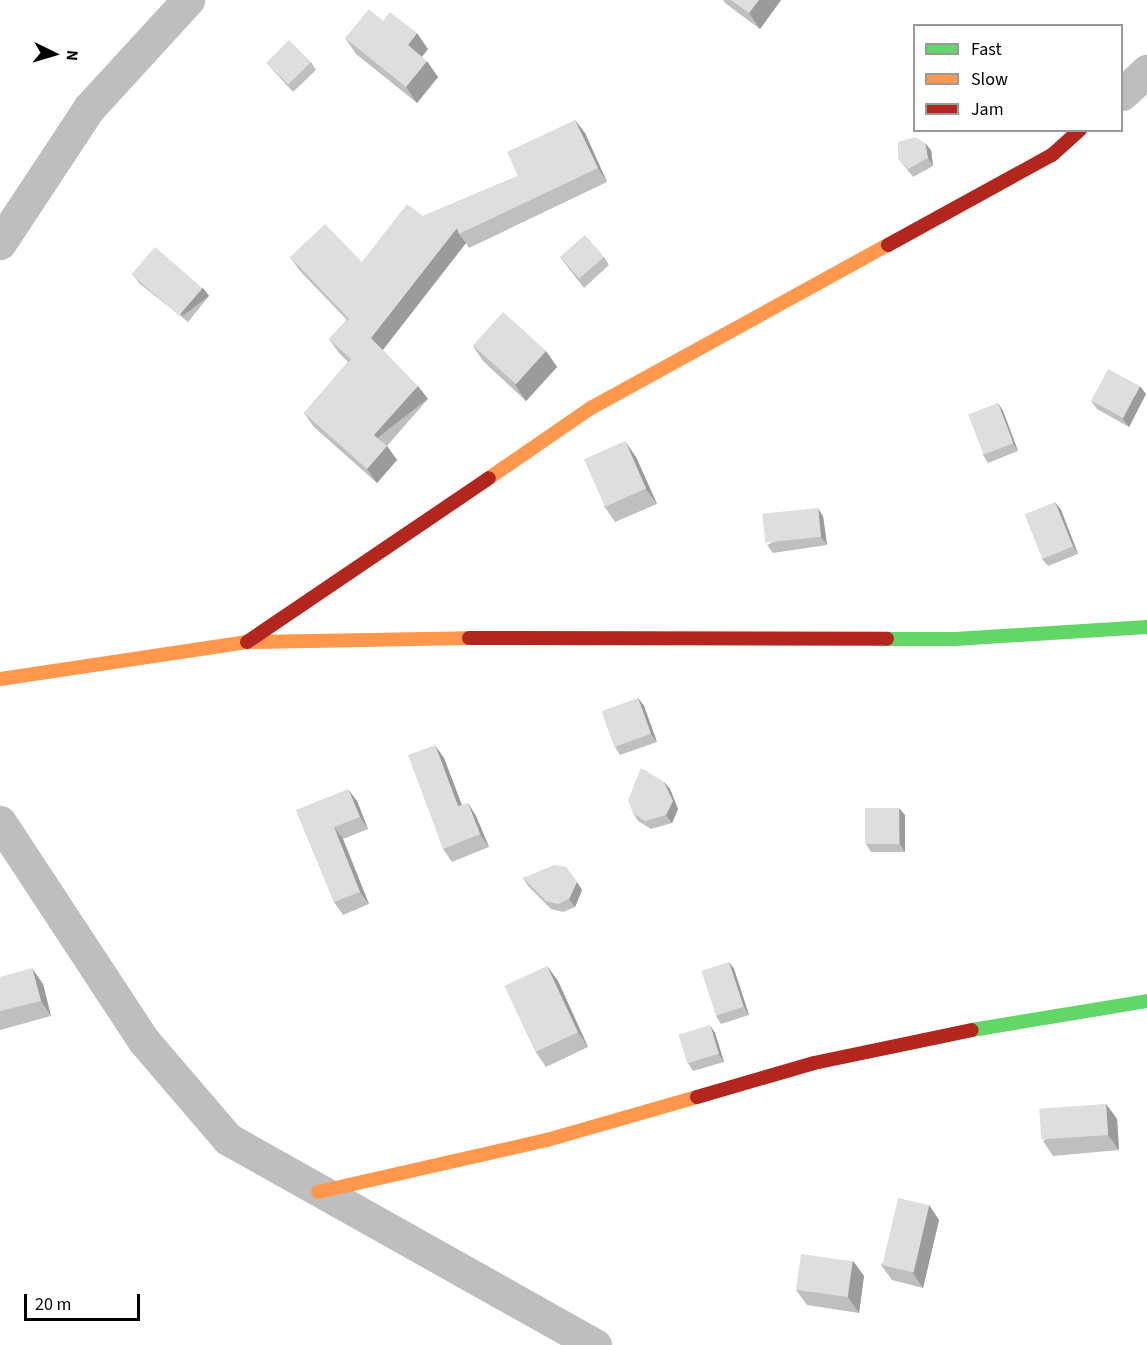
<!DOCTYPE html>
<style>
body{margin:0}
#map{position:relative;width:1147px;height:1345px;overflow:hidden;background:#fff;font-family:"Source Sans 3",sans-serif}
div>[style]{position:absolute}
.street>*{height:33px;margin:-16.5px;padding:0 16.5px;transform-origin:16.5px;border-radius:16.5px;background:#bebebe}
.fast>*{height:14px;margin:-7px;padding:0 7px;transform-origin:7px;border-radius:7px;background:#63d668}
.slow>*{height:14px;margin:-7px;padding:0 7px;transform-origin:7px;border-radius:7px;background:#ff974d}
.jam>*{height:14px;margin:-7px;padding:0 7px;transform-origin:7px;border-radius:7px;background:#b3261e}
.wall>*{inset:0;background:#bfbfbf}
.shaded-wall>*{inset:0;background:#9b9b9b;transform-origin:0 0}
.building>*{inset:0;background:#dedede;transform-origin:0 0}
span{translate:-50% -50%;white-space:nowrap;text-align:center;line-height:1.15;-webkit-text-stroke:4.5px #fff;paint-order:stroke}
.legend{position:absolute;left:913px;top:24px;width:210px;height:108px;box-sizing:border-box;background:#fff;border:2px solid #999;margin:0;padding:8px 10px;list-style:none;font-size:18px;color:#000}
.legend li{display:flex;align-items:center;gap:12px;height:30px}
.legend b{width:30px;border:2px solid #999}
.north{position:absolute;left:24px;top:24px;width:60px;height:60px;-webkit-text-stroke:4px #fff;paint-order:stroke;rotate:95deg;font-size:16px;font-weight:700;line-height:24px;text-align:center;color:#000}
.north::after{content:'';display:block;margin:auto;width:21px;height:27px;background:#000;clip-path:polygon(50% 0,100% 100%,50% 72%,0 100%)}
.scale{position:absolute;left:24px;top:1294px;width:116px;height:27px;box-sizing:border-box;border:3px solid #000;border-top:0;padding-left:8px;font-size:18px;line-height:21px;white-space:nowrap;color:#000;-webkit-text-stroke:4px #fff;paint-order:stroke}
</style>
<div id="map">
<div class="street">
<div style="left:1122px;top:94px;width:34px;rotate:-43deg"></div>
<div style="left:0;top:243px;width:162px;rotate:-56.6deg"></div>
<div style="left:89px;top:108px;width:147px;rotate:-47.5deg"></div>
<div style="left:0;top:822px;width:262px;rotate:56.7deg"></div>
<div style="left:144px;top:1041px;width:129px;rotate:49.4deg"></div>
<div style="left:228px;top:1139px;width:421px;rotate:29.3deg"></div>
</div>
<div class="fast">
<div style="left:887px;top:639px;width:68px"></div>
<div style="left:955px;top:639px;width:192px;rotate:-3.6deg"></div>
<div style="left:972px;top:1030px;width:177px;rotate:-9.4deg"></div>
</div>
<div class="slow">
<div style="left:489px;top:478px;width:124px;rotate:-34.5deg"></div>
<div style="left:591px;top:408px;width:339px;rotate:-28.8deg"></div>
<div style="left:0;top:679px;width:250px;rotate:-8.5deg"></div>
<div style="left:247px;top:642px;width:222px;rotate:-1deg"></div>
<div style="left:318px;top:1192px;width:235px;rotate:-12.8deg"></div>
<div style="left:547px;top:1140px;width:156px;rotate:-16deg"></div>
</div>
<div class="jam">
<div style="left:888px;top:245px;width:187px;rotate:-28.8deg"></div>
<div style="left:1052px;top:155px;width:38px;rotate:-42deg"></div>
<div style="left:469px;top:638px;width:418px;rotate:0.1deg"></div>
<div style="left:247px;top:642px;width:292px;rotate:-34.1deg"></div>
<div style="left:697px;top:1097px;width:122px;rotate:-16.2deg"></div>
<div style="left:814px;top:1063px;width:161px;rotate:-11.8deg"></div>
</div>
<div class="wall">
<div style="clip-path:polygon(723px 0,781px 0,760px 29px,725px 3px)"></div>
<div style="clip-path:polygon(383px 21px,428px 49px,422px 57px,438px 77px,417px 103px,356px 54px,345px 38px)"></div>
<div style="clip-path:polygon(266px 62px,311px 62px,316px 70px,293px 92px,272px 69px)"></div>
<div style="clip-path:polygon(575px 120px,585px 133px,607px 182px,469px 248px,466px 243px,383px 350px,428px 399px,387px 446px,397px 460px,377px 483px,314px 427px,304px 413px,348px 362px,339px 353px,329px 339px,347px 320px,300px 271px,290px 257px,362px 262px,423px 216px,518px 176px)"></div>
<div style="clip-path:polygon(931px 150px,933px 166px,913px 177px,898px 158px)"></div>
<div style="clip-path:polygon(560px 257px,604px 257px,609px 265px,584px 288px)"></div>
<div style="clip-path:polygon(133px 275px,203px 288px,209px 296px,188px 322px,139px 283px)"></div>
<div style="clip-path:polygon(473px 346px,546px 351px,557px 367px,526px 401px,483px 361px)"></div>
<div style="clip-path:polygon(1146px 394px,1129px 427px,1097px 409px,1091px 401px)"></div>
<div style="clip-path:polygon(998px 403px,1003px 411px,1018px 451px,988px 463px,983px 455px)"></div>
<div style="clip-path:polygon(636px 457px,657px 504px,615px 522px,604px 506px)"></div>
<div style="clip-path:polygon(1055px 502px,1061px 510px,1078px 554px,1048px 566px,1042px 559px)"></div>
<div style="clip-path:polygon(823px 516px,827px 545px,773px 553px,767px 545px)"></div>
<div style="clip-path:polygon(638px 698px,644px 706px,657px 742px,620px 755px,615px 747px)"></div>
<div style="clip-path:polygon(444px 758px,462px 805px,468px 803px,476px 816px,489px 847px,452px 862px,443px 849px)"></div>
<div style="clip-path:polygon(664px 782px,670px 789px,678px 809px,672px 823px,651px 829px,638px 821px,633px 813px)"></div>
<div style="clip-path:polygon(357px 801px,368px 829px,343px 839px,369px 904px,343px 915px,334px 902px,296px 810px)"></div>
<div style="clip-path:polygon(905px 815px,905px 852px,871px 852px,866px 844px)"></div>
<div style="clip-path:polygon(566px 867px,582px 890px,575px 907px,563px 912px,551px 909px,528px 886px,523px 878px)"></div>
<div style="clip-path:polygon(729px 962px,734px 969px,749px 1015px,721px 1024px,716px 1016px)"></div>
<div style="clip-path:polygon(547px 966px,558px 981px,588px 1047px,546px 1067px,535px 1051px)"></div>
<div style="clip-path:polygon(0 977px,43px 984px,51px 1016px,0 1030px)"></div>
<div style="clip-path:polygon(715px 1033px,724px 1062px,693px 1071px,688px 1063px)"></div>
<div style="clip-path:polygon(1106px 1104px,1117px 1119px,1119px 1150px,1053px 1156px,1043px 1141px)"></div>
<div style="clip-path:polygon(929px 1205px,939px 1220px,923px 1288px,892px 1280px,881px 1265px)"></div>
<div style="clip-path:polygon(853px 1261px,864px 1276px,859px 1313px,807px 1305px,796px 1290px)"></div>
</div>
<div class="shaded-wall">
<div style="clip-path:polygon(759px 0,781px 0,760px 29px,749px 13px)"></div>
<div style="clip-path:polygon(417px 33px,428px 49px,419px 60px,408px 45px)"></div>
<div style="clip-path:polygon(427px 61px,438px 77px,417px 103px,406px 87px)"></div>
<div style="clip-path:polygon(575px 120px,585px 133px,607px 182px,598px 168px)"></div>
<div style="clip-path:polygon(925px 143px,931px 150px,933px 166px,928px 158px)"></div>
<div style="clip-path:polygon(457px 228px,459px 234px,466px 243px,381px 352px,371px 338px)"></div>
<div style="left:203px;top:288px;width:10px;height:33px;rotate:53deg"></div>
<div style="clip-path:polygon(546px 351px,557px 367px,526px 401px,515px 385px)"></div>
<div style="left:418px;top:386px;width:16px;height:66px;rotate:52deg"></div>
<div style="clip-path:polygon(1140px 386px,1146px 394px,1129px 427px,1123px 419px)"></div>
<div style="clip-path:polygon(998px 403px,1003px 411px,1018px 451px,1013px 443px)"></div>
<div style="clip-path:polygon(625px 441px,636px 457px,657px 504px,646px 489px)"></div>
<div style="clip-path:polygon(387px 446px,397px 460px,377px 483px,367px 469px)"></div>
<div style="clip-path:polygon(1055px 502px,1061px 510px,1078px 554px,1073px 546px)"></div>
<div style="clip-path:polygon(818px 508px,823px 516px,827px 545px,821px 537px)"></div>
<div style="clip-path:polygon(638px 698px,644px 706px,657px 742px,651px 734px)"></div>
<div style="clip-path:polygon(435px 745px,444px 758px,467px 819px,458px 806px)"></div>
<div style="clip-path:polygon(664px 782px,670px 789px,678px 809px,672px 823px,666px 815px)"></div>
<div style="clip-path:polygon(348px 789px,357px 801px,368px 829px,360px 817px)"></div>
<div style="clip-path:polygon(468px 803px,476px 816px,489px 847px,480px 834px)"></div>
<div style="clip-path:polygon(899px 808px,905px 815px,905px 852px,900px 844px)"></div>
<div style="clip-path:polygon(334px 827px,343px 839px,369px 904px,360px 892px)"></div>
<div style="clip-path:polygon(577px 882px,582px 890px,575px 907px,569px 899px)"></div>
<div style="clip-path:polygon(729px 962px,734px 969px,749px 1015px,744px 1007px)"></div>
<div style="clip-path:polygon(547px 966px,558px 981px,588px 1047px,578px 1032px)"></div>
<div style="clip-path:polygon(32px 968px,43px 984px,51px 1016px,41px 1001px)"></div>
<div style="clip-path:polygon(710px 1025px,715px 1033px,724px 1062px,719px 1054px)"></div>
<div style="clip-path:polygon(1106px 1104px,1117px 1119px,1119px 1150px,1108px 1135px)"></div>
<div style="clip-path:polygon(929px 1205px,939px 1220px,923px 1288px,912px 1272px)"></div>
<div style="clip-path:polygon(853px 1261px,864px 1276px,859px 1313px,848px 1297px)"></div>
</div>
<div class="building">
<div style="clip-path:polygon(731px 0,759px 0,749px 13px)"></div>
<div style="clip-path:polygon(369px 9px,383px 21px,390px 12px,417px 33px,408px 45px,427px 61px,406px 87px,345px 38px)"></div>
<div style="left:289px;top:40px;width:31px;height:32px;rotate:45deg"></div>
<div style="clip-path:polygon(575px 120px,598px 168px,459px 234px,457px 228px,371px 338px,418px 386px,374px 435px,387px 446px,367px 469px,304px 413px,351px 359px,329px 339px,349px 319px,290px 257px,325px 224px,362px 262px,407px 204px,423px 216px,518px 176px,507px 152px)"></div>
<div style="clip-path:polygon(915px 137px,925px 143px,928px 158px,908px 169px,898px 158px,898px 142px)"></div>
<div style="left:585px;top:235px;width:29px;height:33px;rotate:49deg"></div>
<div style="left:155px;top:247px;width:63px;height:36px;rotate:41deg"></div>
<div style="left:503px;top:312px;width:58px;height:45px;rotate:42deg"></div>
<div style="left:1108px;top:369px;width:36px;height:36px;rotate:28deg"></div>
<div style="left:998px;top:403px;width:43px;height:32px;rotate:69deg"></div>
<div style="left:625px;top:441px;width:52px;height:45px;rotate:66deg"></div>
<div style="left:1055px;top:502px;width:48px;height:33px;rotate:68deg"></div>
<div style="left:818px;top:508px;width:29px;height:56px;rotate:84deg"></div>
<div style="left:638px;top:698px;width:38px;height:39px;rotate:70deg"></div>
<div style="clip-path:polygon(435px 745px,458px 806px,468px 803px,480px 834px,443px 849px,408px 755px)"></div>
<div style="clip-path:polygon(641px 768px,664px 782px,673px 801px,666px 815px,645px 821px,633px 813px,628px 800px)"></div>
<div style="clip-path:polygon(348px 789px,360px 817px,334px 827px,360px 892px,334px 902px,296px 810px)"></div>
<div style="left:865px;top:808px;width:34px;height:36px"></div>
<div style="clip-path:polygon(554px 865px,566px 867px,577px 882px,569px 899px,558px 904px,546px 901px,523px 878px)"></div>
<div style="left:729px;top:962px;width:47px;height:29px;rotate:72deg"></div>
<div style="left:547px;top:966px;width:73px;height:47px;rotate:65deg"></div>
<div style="clip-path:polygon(32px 968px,41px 1001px,0 1011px,0 977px)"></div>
<div style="left:710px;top:1025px;width:30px;height:33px;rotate:73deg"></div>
<div style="left:1106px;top:1104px;width:31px;height:67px;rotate:86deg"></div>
<div style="left:898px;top:1198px;width:32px;height:69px;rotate:13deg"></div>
<div style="left:801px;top:1254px;width:52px;height:36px;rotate:8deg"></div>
</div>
<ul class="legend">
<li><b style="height:8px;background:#63d668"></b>Fast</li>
<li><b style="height:8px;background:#ff974d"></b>Slow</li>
<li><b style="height:8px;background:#b3261e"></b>Jam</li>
</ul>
<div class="north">N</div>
<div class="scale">20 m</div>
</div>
